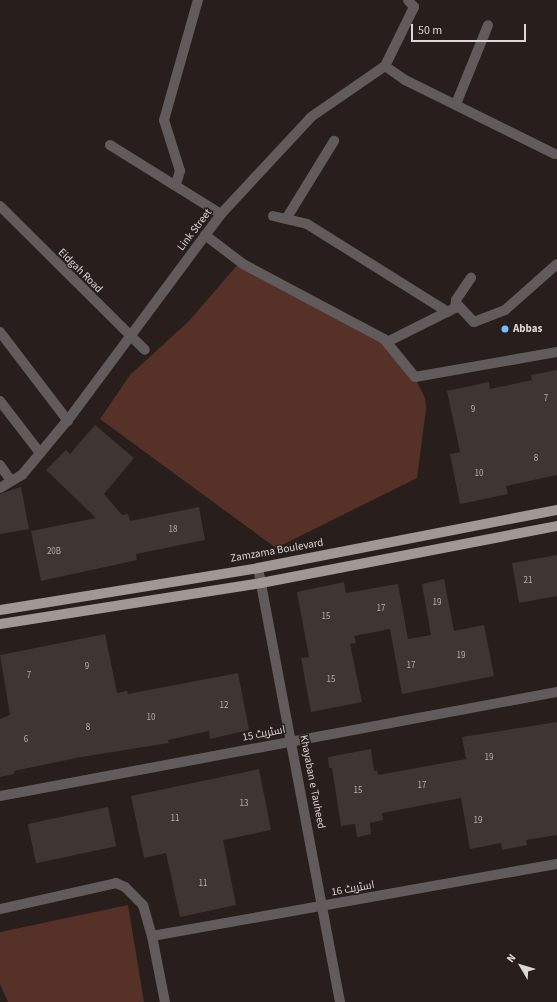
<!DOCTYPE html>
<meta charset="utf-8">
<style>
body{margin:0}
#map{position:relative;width:557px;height:1002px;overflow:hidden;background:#281f1d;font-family:"Source Sans 3",Cairo,sans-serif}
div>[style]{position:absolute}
.green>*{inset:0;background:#553127}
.building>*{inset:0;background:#3f3532;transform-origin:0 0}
.minor>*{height:10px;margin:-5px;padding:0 5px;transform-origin:5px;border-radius:5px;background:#615c5b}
.major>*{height:10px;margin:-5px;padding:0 5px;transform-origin:5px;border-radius:5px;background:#a19794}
.dots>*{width:11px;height:11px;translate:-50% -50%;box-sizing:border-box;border:2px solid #281f1d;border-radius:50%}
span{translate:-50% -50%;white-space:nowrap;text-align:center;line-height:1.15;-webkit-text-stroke:3px #281f1d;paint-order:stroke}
.number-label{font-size:9px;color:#b6aeac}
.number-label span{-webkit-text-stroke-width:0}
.street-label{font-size:11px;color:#ddd7d5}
.poi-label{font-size:11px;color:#ddd7d5;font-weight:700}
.left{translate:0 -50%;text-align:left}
.north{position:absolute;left:501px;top:946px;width:40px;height:40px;-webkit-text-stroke:3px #281f1d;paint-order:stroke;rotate:308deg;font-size:11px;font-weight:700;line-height:16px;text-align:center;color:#ddd7d5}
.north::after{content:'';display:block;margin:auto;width:14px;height:18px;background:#ddd7d5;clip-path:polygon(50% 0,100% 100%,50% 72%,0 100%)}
.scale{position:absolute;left:411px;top:24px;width:115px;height:18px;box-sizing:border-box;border:2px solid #ddd7d5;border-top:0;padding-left:5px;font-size:12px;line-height:14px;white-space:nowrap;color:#ddd7d5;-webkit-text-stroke:3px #281f1d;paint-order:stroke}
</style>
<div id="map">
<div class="green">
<div style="clip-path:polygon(239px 263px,384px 339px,411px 370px,425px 398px,426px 409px,417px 478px,276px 548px,100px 419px,130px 375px,188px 322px)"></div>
<div style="clip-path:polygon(128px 905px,144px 1002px,8px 1002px,0 984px,0 932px)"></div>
</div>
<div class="building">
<div style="clip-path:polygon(557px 370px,557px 475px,506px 486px,508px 494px,460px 504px,450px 454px,460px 452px,447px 391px,489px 382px,490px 389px,532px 380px,531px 375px)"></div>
<div style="clip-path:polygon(95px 425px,134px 458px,104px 494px,122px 515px,128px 514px,130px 521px,199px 507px,205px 540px,136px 554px,137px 560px,41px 581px,31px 531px,96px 518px,46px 470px,66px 450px,70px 454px)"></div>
<div style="clip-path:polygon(21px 487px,29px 529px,0 534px,0 494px)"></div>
<div style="clip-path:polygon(557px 555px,557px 596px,519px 603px,512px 563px)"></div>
<div style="clip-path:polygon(444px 579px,454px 631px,484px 625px,494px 676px,402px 694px,390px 629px,354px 636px,356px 643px,350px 644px,362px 702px,311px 712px,301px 658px,309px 657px,297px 592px,344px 582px,346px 593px,398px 584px,408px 639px,431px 635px,422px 584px)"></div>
<div style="clip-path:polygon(105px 634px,117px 693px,127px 691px,128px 694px,238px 673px,249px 730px,210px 739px,209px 731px,168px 740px,169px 743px,81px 757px,14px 771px,14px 774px,0 777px,0 719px,10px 715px,0 655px)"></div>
<div style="clip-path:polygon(557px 722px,557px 835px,526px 840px,527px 845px,502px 850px,501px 843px,470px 849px,461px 798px,382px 813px,383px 820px,370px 823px,371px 834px,357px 837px,355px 824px,341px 826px,332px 768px,329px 768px,328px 757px,371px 749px,374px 771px,377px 770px,378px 775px,466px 759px,462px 737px)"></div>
<div style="clip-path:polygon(259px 769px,271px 830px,223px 840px,236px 905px,180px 917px,166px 853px,144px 858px,131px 796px)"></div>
<div style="left:108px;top:807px;width:40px;height:82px;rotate:78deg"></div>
</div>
<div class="minor">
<div style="left:385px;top:66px;width:24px;rotate:35deg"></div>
<div style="left:405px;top:80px;width:167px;rotate:26.3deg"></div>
<div style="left:456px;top:104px;width:85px;rotate:-67.9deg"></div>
<div style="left:110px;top:145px;width:131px;rotate:31.9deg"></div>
<div style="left:176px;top:184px;width:14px;rotate:-73deg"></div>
<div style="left:180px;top:171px;width:53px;rotate:-107.4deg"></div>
<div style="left:164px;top:120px;width:125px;rotate:-74.2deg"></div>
<div style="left:0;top:206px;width:204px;rotate:44.8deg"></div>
<div style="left:273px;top:216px;width:35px;rotate:13deg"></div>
<div style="left:307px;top:224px;width:166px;rotate:32deg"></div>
<div style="left:286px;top:219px;width:92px;rotate:-58.4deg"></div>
<div style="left:205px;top:235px;width:48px;rotate:37.3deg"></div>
<div style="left:243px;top:264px;width:160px;rotate:28deg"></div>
<div style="left:384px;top:339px;width:49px;rotate:50.8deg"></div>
<div style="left:415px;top:377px;width:144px;rotate:-10deg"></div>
<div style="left:456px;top:303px;width:26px;rotate:47deg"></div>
<div style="left:474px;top:322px;width:33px;rotate:-21deg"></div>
<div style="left:505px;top:310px;width:69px;rotate:-41.5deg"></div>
<div style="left:0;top:332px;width:112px;rotate:52.6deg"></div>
<div style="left:387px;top:342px;width:76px;rotate:-26.6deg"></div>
<div style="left:455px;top:308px;width:8px;rotate:-83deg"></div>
<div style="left:456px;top:300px;width:27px;rotate:-56deg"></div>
<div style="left:0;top:401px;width:66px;rotate:52.4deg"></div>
<div style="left:0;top:465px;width:19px;rotate:55deg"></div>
<div style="left:0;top:488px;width:26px;rotate:-31deg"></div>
<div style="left:22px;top:475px;width:77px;rotate:-50.3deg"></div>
<div style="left:71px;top:416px;width:252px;rotate:-53.4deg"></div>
<div style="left:221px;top:214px;width:132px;rotate:-47.1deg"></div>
<div style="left:311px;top:117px;width:90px;rotate:-34.6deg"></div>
<div style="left:385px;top:66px;width:66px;rotate:-63.8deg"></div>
<div style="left:414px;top:7px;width:9px;rotate:-131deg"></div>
<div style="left:258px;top:568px;width:442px;rotate:79.3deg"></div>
<div style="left:0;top:796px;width:567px;rotate:-10.58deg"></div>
<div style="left:0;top:909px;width:119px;rotate:-12.6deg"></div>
<div style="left:116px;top:883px;width:10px;rotate:24deg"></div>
<div style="left:125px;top:887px;width:25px;rotate:45deg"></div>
<div style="left:143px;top:905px;width:32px;rotate:74deg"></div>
<div style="left:152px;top:936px;width:67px;rotate:78.9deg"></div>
<div style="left:152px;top:936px;width:411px;rotate:-10.1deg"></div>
</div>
<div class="major">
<div style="left:0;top:610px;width:261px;rotate:-9.2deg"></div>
<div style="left:258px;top:568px;width:305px;rotate:-11deg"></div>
<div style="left:0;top:624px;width:264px;rotate:-8.9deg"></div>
<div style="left:261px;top:583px;width:301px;rotate:-10.9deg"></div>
</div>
<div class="dots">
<div style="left:505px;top:329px;background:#7bbef9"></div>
</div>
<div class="number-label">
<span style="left:546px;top:399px">7</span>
<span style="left:473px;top:410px">9</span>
<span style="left:536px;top:459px">8</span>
<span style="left:479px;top:474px">10</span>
<span style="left:173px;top:530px">18</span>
<span style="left:54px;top:552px">20B</span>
<span style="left:528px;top:581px">21</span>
<span style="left:437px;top:603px">19</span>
<span style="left:381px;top:609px">17</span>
<span style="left:326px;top:617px">15</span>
<span style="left:461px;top:656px">19</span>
<span style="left:411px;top:666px">17</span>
<span style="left:87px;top:667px">9</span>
<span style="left:29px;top:676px">7</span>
<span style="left:331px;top:680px">15</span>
<span style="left:224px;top:706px">12</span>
<span style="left:151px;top:718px">10</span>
<span style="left:88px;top:728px">8</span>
<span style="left:26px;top:740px">6</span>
<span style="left:489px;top:758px">19</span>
<span style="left:422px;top:786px">17</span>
<span style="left:358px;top:791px">15</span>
<span style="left:244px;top:804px">13</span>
<span style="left:175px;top:819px">11</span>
<span style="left:478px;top:821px">19</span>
<span style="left:203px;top:884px">11</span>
</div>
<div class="street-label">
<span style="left:195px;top:230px;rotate:-53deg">Link Street</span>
<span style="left:80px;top:271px;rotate:45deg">Eidgah Road</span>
<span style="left:277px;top:551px;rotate:-10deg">Zamzama Boulevard</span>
<span style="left:264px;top:734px;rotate:-11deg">اسٹریٹ 15</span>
<span style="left:312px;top:782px;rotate:79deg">Khayaban e Tauheed</span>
<span style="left:353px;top:889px;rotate:-10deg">اسٹریٹ 16</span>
</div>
<div class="poi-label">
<span class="left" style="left:513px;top:329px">Abbas</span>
</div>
<div class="north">N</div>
<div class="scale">50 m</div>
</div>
